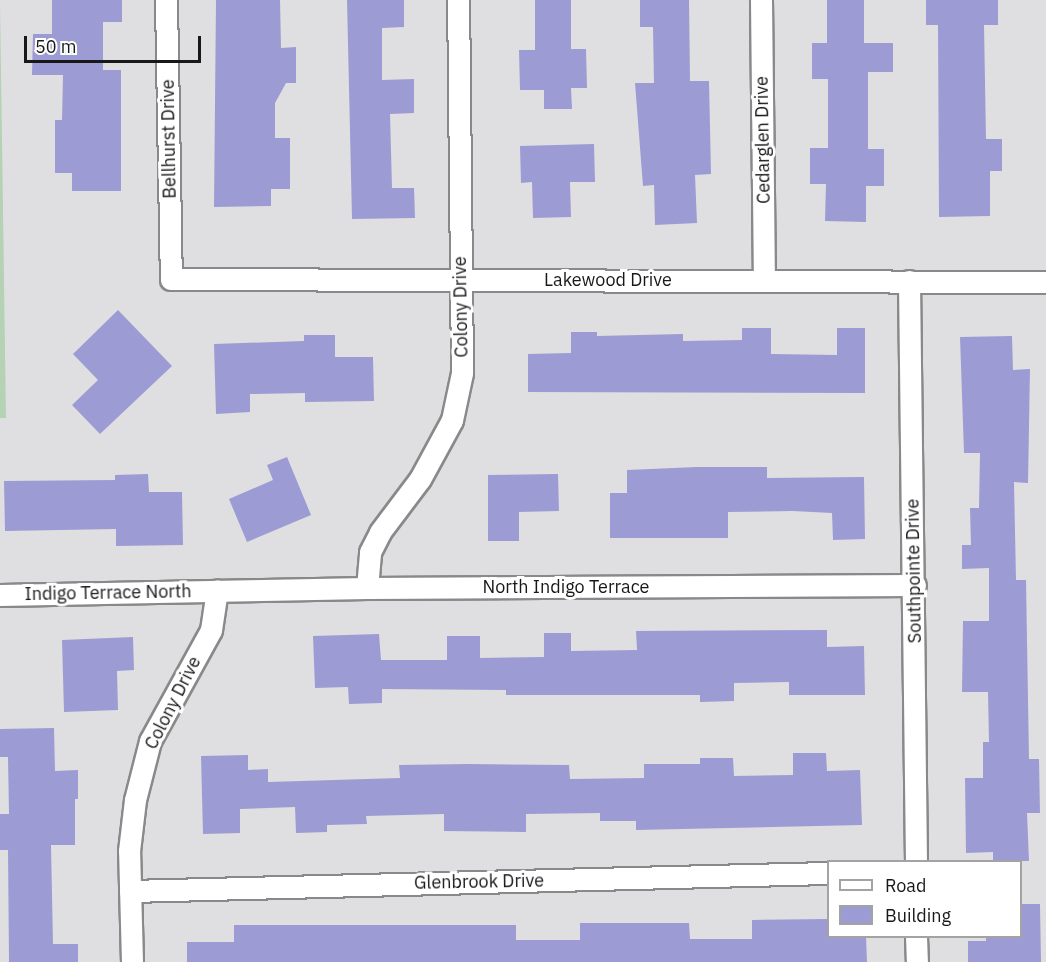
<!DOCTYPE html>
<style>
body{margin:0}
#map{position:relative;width:1046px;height:962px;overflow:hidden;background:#dfdfe1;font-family:"IBM Plex Sans",sans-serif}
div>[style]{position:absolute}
.green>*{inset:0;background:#b6d2b4}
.building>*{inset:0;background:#9d9bd3}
.roads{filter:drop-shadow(2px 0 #89898b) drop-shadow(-2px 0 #89898b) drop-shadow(0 2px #89898b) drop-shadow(0 -2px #89898b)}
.street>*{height:21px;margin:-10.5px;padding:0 10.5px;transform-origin:10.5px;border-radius:10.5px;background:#fff}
span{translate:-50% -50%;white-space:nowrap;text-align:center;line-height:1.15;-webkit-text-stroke:6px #fff;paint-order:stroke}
.street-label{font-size:18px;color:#181819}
.legend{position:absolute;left:827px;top:860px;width:195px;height:78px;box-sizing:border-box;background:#fff;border:2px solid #a3a3a3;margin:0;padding:8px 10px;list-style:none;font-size:18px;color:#181819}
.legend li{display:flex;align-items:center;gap:12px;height:30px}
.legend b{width:30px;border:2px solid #a3a3a3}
.scale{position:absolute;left:24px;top:36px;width:177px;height:27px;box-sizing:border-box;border:3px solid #181819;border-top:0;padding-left:8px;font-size:18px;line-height:21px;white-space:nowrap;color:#181819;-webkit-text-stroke:4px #fff;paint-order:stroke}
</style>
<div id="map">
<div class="green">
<div style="clip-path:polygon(0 0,6px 418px,0 418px)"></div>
</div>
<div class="building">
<div style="clip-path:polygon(52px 0,122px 0,122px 22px,103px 22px,103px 70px,121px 70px,121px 191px,72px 191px,72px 173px,55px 173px,55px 120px,62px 120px,63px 75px,32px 75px,33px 34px,52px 34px)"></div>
<div style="clip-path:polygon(216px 0,280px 0,281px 48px,296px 47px,296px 83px,286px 83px,275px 103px,275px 138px,290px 138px,290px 189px,271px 189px,271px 206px,214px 207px)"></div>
<div style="clip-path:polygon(347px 0,404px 0,404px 27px,382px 28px,382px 80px,414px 79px,414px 113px,390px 114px,392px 188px,414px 188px,415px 218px,352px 219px)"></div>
<div style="clip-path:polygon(535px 0,571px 0,571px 49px,586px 49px,587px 88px,571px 88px,572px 109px,544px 109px,544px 90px,520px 90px,519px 50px,535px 50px)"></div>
<div style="clip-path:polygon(640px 0,689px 0,690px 81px,709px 81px,711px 174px,695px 175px,697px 223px,655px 225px,654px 185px,643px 186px,635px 83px,654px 83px,653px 27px,640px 27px)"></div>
<div style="clip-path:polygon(827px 0,864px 0,864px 43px,893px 43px,893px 72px,868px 72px,868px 149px,884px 149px,884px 186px,866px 186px,866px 222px,825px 221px,826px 184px,810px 184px,810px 148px,828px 148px,828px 79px,812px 79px,812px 43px,827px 43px)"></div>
<div style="clip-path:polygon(926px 0,998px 0,998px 25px,984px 25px,986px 139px,1002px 139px,1002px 171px,990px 171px,990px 216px,939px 217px,938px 25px,926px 25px)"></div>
<div style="clip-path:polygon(594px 144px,595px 182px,570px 182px,571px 217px,533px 218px,532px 182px,521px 183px,520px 146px)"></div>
<div style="clip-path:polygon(118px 310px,172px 366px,100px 434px,72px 405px,98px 380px,73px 354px)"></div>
<div style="clip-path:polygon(742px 328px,771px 328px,771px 354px,837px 355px,837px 328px,865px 328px,865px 393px,528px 392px,528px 354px,571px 353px,571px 332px,597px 332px,597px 336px,683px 334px,683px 341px,742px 340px)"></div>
<div style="clip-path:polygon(304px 335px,335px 335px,335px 357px,373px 357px,374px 401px,305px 402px,305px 393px,250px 394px,250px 412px,216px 414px,214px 344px,304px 341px)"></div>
<div style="clip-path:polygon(1012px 336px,1013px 370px,1030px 369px,1028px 483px,1014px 482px,1016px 580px,1026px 580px,1029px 759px,1039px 759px,1040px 813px,1027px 813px,1029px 861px,993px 861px,993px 852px,966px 853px,965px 778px,983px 778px,983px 742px,989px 742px,988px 692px,962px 692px,963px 621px,989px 621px,989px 568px,962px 569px,962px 545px,971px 545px,970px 508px,979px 508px,980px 453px,964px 453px,960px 337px)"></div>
<div style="clip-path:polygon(287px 457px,311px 515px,247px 542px,229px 499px,273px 480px,267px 465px)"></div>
<div style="clip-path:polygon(697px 467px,767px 467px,767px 478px,864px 477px,865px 539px,833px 540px,832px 513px,793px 511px,728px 512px,728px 538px,610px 538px,610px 493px,627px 493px,627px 470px)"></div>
<div style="clip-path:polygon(148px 474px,149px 492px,182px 492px,183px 545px,116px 546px,116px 529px,5px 531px,4px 481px,115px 480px,115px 475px)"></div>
<div style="clip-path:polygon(558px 474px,559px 511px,519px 512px,519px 541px,488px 541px,488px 475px)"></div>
<div style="clip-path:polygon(827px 630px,827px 647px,864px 646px,865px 695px,789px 695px,789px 682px,734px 683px,734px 701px,700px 702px,700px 695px,506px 695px,506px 690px,382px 689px,382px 703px,349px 704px,348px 687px,315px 688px,313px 636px,379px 634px,381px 660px,447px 660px,447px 636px,480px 636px,480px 658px,544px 657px,544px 633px,571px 633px,571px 651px,637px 650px,636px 631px)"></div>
<div style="clip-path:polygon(133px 637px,134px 670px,117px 671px,118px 710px,64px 712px,62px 640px)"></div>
<div style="clip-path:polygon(54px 728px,55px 771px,78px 770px,78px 799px,75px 799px,75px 845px,51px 845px,53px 944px,78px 944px,78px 962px,9px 962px,8px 850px,0 850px,0 814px,9px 814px,8px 757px,0 757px,0 729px)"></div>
<div style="clip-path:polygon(793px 753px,826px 753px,827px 771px,860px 770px,862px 825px,636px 830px,636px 821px,600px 821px,600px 813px,526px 814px,526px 832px,444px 831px,444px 814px,366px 816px,367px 824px,327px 825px,327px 832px,296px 833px,295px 807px,240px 809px,240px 833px,203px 834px,201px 756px,248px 755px,248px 770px,268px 769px,268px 782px,400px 778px,399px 765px,468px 764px,569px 765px,570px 779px,644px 778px,644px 764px,700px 764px,700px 758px,733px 758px,734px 776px,793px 775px)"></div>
<div style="clip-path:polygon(1020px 904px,1040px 904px,1041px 962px,968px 962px,968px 941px,986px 941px,986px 936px,1020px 936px)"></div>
<div style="clip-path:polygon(828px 919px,828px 936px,866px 936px,867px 962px,187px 962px,187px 942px,234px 942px,234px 925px,516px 925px,516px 940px,580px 940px,580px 923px,689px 923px,690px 939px,752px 939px,752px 920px)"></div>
</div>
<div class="roads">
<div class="street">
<div style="left:166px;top:0;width:279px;rotate:89deg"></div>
<div style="left:171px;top:279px;width:875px;rotate:0.2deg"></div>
<div style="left:761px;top:0;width:281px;rotate:89.4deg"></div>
<div style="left:909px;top:281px;width:581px;rotate:89.31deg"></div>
<div style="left:367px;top:588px;width:36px;rotate:-85deg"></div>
<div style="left:370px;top:552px;width:22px;rotate:-63deg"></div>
<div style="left:380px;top:532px;width:66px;rotate:-53deg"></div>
<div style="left:420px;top:479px;width:67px;rotate:-61.5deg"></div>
<div style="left:452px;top:420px;width:48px;rotate:-78deg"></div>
<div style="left:462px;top:373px;width:373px;rotate:-90.6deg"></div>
<div style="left:0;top:595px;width:367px;rotate:-1.1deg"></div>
<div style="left:367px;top:588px;width:548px;rotate:-0.31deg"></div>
<div style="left:130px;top:891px;width:698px;rotate:-1.48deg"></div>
<div style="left:916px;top:936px;width:26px;rotate:88deg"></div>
<div style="left:132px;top:962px;width:111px;rotate:-91.5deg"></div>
<div style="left:129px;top:851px;width:51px;rotate:-83.3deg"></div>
<div style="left:135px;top:800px;width:61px;rotate:-75.7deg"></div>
<div style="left:150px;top:741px;width:127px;rotate:-61.2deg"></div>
<div style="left:211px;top:630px;width:40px;rotate:-81.5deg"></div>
</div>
</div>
<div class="street-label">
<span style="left:169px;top:139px;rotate:-91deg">Bellhurst Drive</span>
<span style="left:763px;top:140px;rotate:-91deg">Cedarglen Drive</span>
<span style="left:608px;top:280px">Lakewood Drive</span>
<span style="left:461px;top:307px;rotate:-91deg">Colony Drive</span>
<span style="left:914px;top:571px;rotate:-91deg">Southpointe Drive</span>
<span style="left:566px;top:587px">North Indigo Terrace</span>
<span style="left:108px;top:593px;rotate:-1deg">Indigo Terrace North</span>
<span style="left:173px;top:703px;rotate:-63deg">Colony Drive</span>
<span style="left:479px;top:882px;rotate:-1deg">Glenbrook Drive</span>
</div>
<ul class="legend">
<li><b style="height:8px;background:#fff"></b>Road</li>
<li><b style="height:16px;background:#9d9bd3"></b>Building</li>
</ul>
<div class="scale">50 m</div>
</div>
